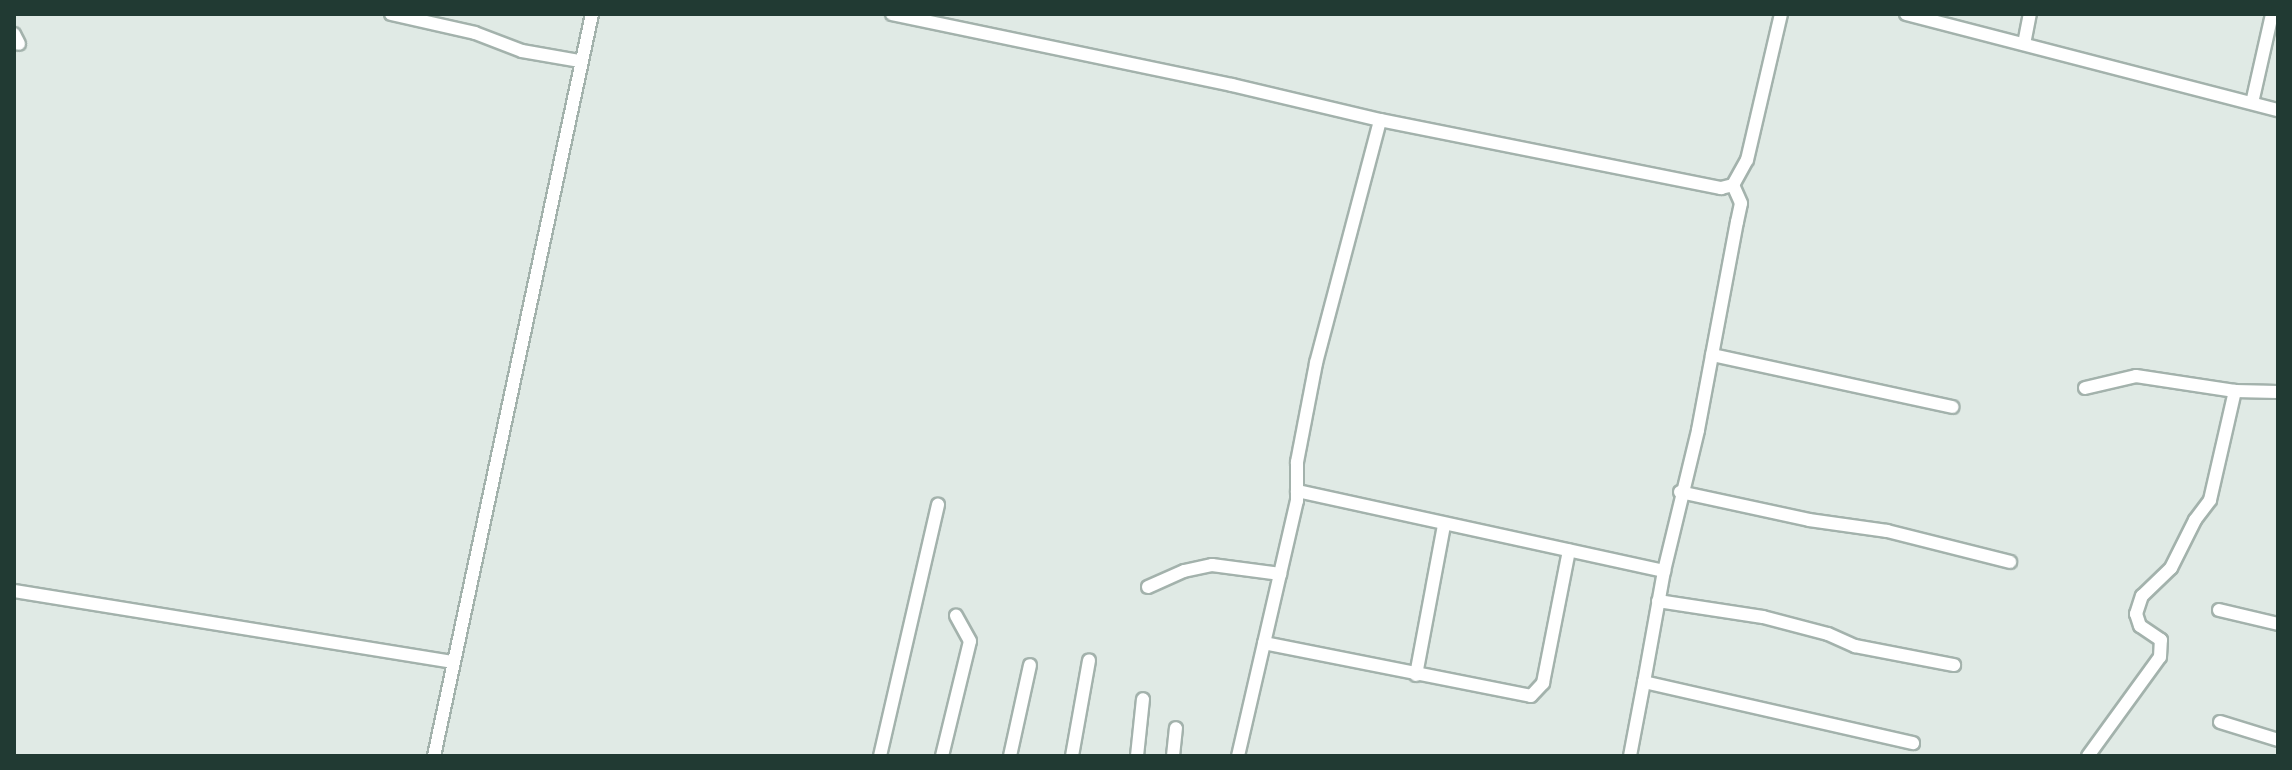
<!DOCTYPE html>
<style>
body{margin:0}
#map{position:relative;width:2292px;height:770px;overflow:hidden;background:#e0eae5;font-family:Montserrat,sans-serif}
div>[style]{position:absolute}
.roads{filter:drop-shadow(2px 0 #a3b2ac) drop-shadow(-2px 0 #a3b2ac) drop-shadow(0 2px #a3b2ac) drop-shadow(0 -2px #a3b2ac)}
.minor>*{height:12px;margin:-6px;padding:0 6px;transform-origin:6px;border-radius:6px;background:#fff}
span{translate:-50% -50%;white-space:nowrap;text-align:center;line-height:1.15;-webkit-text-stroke:7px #f0f7f3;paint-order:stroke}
.frame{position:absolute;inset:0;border:16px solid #213a33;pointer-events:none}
</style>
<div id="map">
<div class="roads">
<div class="minor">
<div style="left:391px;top:14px;width:86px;rotate:12.7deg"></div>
<div style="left:475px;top:33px;width:50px;rotate:21deg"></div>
<div style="left:522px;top:51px;width:59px;rotate:9.8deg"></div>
<div style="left:892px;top:14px;width:347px;rotate:11.8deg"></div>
<div style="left:1232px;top:85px;width:152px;rotate:13.3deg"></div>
<div style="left:1380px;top:120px;width:348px;rotate:11.3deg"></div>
<div style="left:1721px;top:188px;width:12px;rotate:-14deg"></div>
<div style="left:1733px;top:185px;width:29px;rotate:-61deg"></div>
<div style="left:1747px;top:160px;width:150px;rotate:-76.9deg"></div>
<div style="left:1906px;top:14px;width:384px;rotate:14.5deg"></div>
<div style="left:14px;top:34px;width:11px;rotate:63deg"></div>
<div style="left:2024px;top:44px;width:31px;rotate:-79deg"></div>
<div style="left:2252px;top:103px;width:91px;rotate:-77.3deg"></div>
<div style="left:1712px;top:355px;width:246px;rotate:12.2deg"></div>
<div style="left:2085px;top:388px;width:52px;rotate:-13.2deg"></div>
<div style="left:2136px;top:376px;width:100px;rotate:8.6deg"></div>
<div style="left:2235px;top:391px;width:43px;rotate:1.3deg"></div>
<div style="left:1297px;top:491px;width:376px;rotate:12.3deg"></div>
<div style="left:1664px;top:571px;width:145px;rotate:-76.4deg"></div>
<div style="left:1698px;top:430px;width:212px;rotate:-79.4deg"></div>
<div style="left:1737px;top:222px;width:19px;rotate:-78deg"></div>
<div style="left:1741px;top:203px;width:20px;rotate:-114deg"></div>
<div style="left:1680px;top:492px;width:132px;rotate:12.2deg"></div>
<div style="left:1809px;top:520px;width:79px;rotate:8deg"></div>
<div style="left:1887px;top:531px;width:127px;rotate:14.1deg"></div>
<div style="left:1664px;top:571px;width:113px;rotate:100.2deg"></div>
<div style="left:1644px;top:682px;width:276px;rotate:12.8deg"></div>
<div style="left:1148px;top:587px;width:39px;rotate:-24deg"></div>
<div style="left:1184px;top:571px;width:29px;rotate:-12deg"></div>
<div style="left:1212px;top:565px;width:69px;rotate:7.5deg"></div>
<div style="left:14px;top:591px;width:444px;rotate:9.2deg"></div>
<div style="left:1658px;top:601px;width:106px;rotate:8.7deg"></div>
<div style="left:1763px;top:617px;width:67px;rotate:14.7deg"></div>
<div style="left:1828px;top:634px;width:30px;rotate:24deg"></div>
<div style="left:1855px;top:646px;width:101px;rotate:10.9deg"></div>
<div style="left:2219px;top:610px;width:61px;rotate:13.3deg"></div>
<div style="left:1264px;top:643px;width:272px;rotate:11.2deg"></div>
<div style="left:1531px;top:696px;width:18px;rotate:-47deg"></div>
<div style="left:1543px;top:683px;width:135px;rotate:-78.9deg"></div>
<div style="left:1416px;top:675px;width:153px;rotate:-79.4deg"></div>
<div style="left:2220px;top:722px;width:61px;rotate:17.2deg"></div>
<div style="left:434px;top:756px;width:759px;rotate:-77.98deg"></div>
<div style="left:880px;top:756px;width:258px;rotate:-77deg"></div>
<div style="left:942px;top:756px;width:118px;rotate:-76.3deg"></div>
<div style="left:970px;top:641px;width:29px;rotate:-119deg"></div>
<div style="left:1010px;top:756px;width:93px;rotate:-77.6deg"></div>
<div style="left:1072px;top:756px;width:97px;rotate:-79.9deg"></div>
<div style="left:1137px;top:756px;width:57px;rotate:-84deg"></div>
<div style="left:1173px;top:756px;width:28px;rotate:-84deg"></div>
<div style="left:1238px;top:756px;width:262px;rotate:-77deg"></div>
<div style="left:1297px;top:501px;width:39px;rotate:-90deg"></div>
<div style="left:1297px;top:462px;width:101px;rotate:-79.1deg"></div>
<div style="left:1316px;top:363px;width:251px;rotate:-75.2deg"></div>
<div style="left:1630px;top:756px;width:75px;rotate:-79.3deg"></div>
<div style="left:2088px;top:756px;width:122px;rotate:-54deg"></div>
<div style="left:2160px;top:657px;width:17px;rotate:-87deg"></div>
<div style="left:2161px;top:640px;width:25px;rotate:-146deg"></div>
<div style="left:2140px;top:626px;width:13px;rotate:-108deg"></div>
<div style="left:2136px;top:614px;width:19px;rotate:-72deg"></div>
<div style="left:2142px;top:596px;width:40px;rotate:-44deg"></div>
<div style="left:2171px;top:568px;width:54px;rotate:-63.4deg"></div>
<div style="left:2195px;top:520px;width:25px;rotate:-53deg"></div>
<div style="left:2210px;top:500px;width:112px;rotate:-77.1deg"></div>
</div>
</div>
<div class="frame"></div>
</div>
